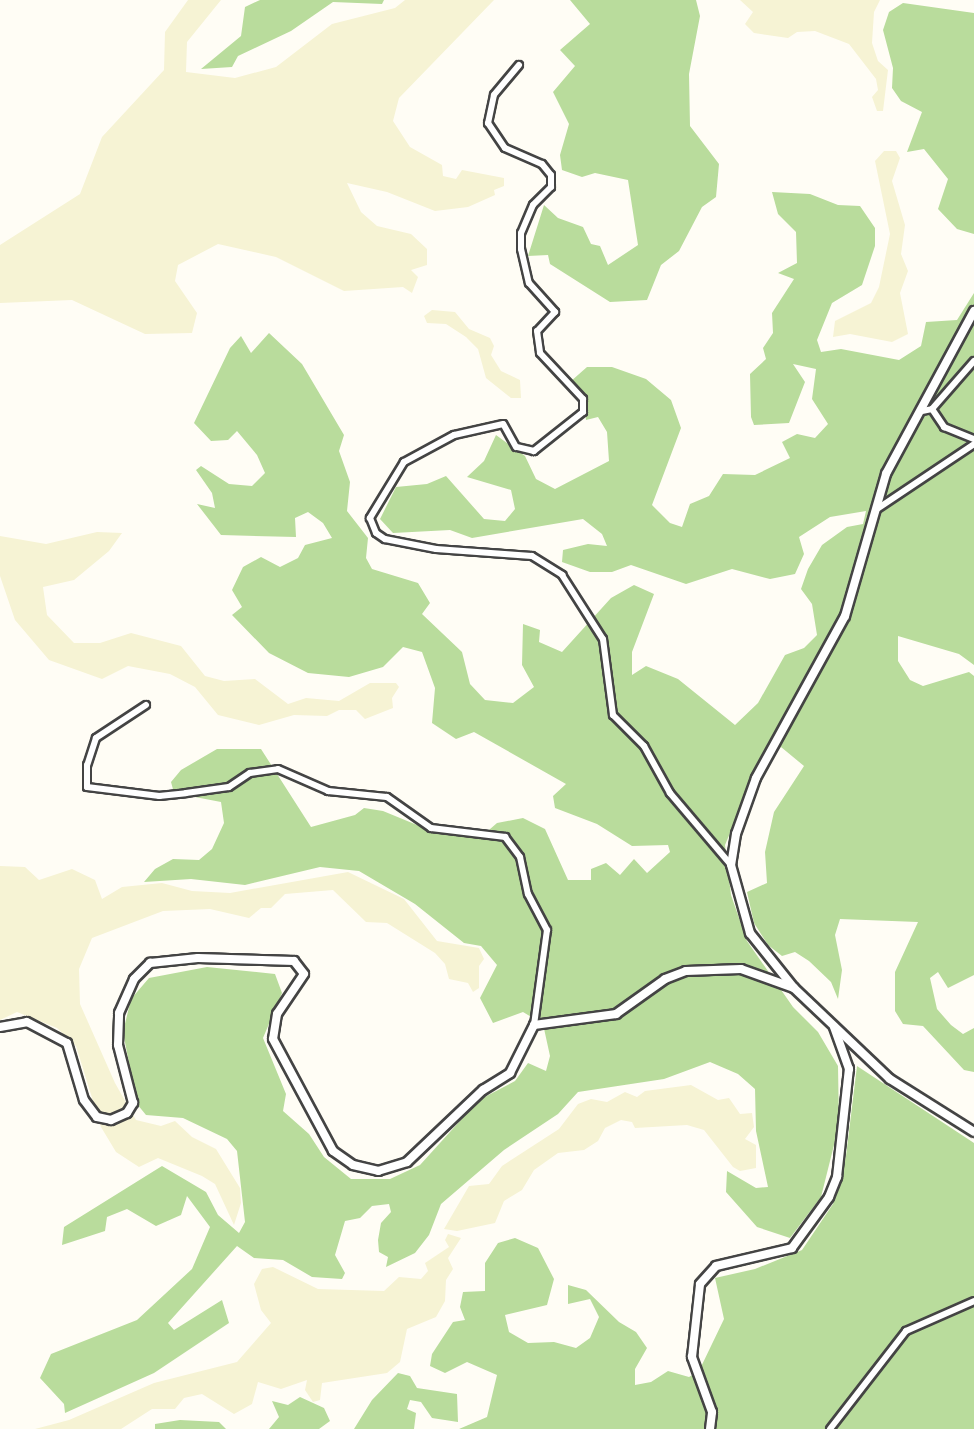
<!DOCTYPE html>
<style>
body{margin:0}
#map{position:relative;width:974px;height:1429px;overflow:hidden;background:#fffdf5;font-family:Spectral,serif}
div>[style]{position:absolute}
.farmland>*{inset:0;background:#f6f3d4}
.forest>*{inset:0;background:#b9dc9c}
.roads{filter:drop-shadow(2px 0 #444) drop-shadow(-2px 0 #444) drop-shadow(0 2px #444) drop-shadow(0 -2px #444)}
.minor>*{height:6px;margin:-3px;padding:0 3px;transform-origin:3px;border-radius:3px;background:#fff}
.tertiary>*{height:8px;margin:-4px;padding:0 4px;transform-origin:4px;border-radius:4px;background:#fff}
span{translate:-50% -50%;white-space:nowrap;text-align:center;line-height:1.15;-webkit-text-stroke:7px #fff;paint-order:stroke}
</style>
<div id="map">
<div class="farmland">
<div style="clip-path:polygon(188px 0,221px 0,187px 42px,186px 72px,235px 78px,276px 67px,332px 24px,395px 8px,405px 0,494px 0,399px 98px,393px 121px,410px 147px,442px 165px,443px 176px,456px 179px,462px 170px,504px 178px,504px 186px,494px 190px,495px 195px,468px 207px,435px 211px,387px 192px,347px 183px,361px 212px,377px 226px,411px 234px,427px 249px,427px 265px,411px 270px,418px 277px,412px 293px,403px 287px,344px 291px,276px 257px,218px 244px,178px 265px,175px 281px,197px 313px,192px 333px,145px 334px,72px 300px,0 303px,0 245px,80px 194px,102px 137px,164px 70px,165px 32px)"></div>
<div style="clip-path:polygon(740px 0,880px 0,874px 12px,872px 43px,878px 61px,888px 70px,883px 111px,877px 111px,872px 97px,878px 90px,876px 79px,849px 44px,815px 31px,797px 32px,788px 38px,754px 33px,745px 24px,753px 12px)"></div>
<div style="clip-path:polygon(884px 151px,896px 151px,900px 158px,892px 181px,905px 225px,901px 254px,908px 271px,900px 293px,908px 334px,892px 342px,850px 334px,833px 337px,835px 321px,871px 303px,879px 287px,890px 234px,875px 161px)"></div>
<div style="clip-path:polygon(432px 310px,455px 312px,469px 329px,490px 338px,494px 346px,491px 355px,501px 371px,520px 380px,521px 398px,511px 398px,486px 378px,478px 349px,466px 337px,446px 324px,427px 323px,424px 316px)"></div>
<div style="clip-path:polygon(97px 532px,122px 533px,109px 551px,74px 580px,43px 587px,47px 615px,74px 643px,100px 643px,131px 633px,181px 646px,205px 676px,224px 681px,255px 679px,288px 704px,306px 698px,339px 701px,370px 683px,396px 683px,399px 687px,392px 698px,393px 708px,365px 719px,356px 710px,339px 710px,327px 716px,294px 715px,259px 725px,218px 715px,195px 687px,170px 674px,128px 666px,102px 679px,49px 660px,15px 620px,0 576px,0 536px,46px 544px)"></div>
<div style="clip-path:polygon(0 866px,25px 867px,39px 880px,72px 869px,95px 880px,102px 899px,122px 887px,162px 883px,192px 891px,230px 893px,348px 872px,404px 899px,437px 941px,479px 948px,484px 959px,479px 966px,479px 988px,473px 992px,468px 983px,449px 979px,445px 964px,435px 953px,387px 923px,366px 922px,333px 890px,285px 894px,271px 908px,261px 908px,249px 918px,210px 909px,163px 911px,92px 938px,79px 969px,80px 1004px,115px 1083px,136px 1120px,161px 1126px,175px 1121px,192px 1137px,216px 1149px,240px 1188px,241px 1203px,234px 1225px,215px 1184px,202px 1176px,158px 1158px,139px 1167px,116px 1152px,101px 1127px,76px 1046px,57px 1028px,17px 1012px,0 1020px)"></div>
<div style="clip-path:polygon(691px 1085px,718px 1100px,729px 1098px,740px 1114px,752px 1113px,754px 1127px,745px 1139px,756px 1145px,756px 1168px,740px 1171px,733px 1167px,704px 1130px,687px 1125px,635px 1128px,632px 1122px,621px 1120px,605px 1128px,598px 1141px,584px 1150px,558px 1153px,534px 1170px,522px 1190px,504px 1201px,495px 1223px,457px 1231px,444px 1229px,469px 1186px,489px 1184px,502px 1166px,559px 1129px,578px 1104px,591px 1099px,607px 1102px,625px 1092px,637px 1097px,645px 1091px)"></div>
<div style="clip-path:polygon(448px 1234px,461px 1238px,448px 1258px,453px 1269px,446px 1280px,445px 1301px,436px 1317px,407px 1329px,400px 1362px,387px 1373px,322px 1383px,320px 1400px,313px 1402px,305px 1390px,307px 1380px,281px 1389px,258px 1382px,252px 1404px,234px 1414px,202px 1394px,184px 1398px,175px 1409px,152px 1409px,121px 1429px,35px 1429px,69px 1420px,154px 1383px,237px 1362px,271px 1323px,261px 1310px,254px 1284px,262px 1269px,273px 1267px,318px 1289px,384px 1291px,399px 1277px,421px 1279px,428px 1271px,425px 1263px,449px 1247px,445px 1240px)"></div>
</div>
<div class="forest">
<div style="clip-path:polygon(260px 0,384px 0,382px 4px,333px 2px,291px 31px,238px 56px,232px 67px,201px 69px,241px 36px,245px 7px)"></div>
<div style="clip-path:polygon(570px 0,696px 0,700px 16px,689px 74px,690px 126px,719px 164px,716px 197px,702px 207px,679px 251px,661px 265px,647px 300px,610px 302px,550px 264px,548px 255px,528px 256px,544px 205px,558px 218px,583px 227px,591px 244px,600px 246px,608px 265px,638px 245px,628px 180px,595px 173px,582px 177px,562px 170px,560px 155px,569px 124px,553px 92px,575px 66px,560px 50px,590px 24px)"></div>
<div style="clip-path:polygon(903px 3px,974px 13px,974px 234px,957px 229px,938px 209px,948px 179px,924px 149px,907px 152px,922px 112px,901px 101px,892px 88px,893px 68px,883px 30px,889px 12px)"></div>
<div style="clip-path:polygon(772px 192px,810px 194px,838px 205px,860px 206px,875px 228px,875px 246px,862px 285px,832px 303px,817px 340px,821px 352px,841px 349px,899px 360px,921px 346px,926px 322px,957px 320px,974px 293px,974px 665px,959px 654px,898px 636px,898px 661px,910px 680px,923px 686px,969px 672px,974px 676px,974px 975px,948px 988px,938px 972px,930px 978px,937px 1009px,951px 1025px,963px 1034px,974px 1028px,974px 1072px,964px 1070px,923px 1026px,903px 1024px,895px 1011px,895px 972px,918px 922px,840px 919px,835px 935px,842px 970px,838px 999px,831px 982px,809px 961px,795px 952px,782px 956px,768px 945px,754px 923px,747px 892px,767px 883px,765px 852px,774px 812px,804px 766px,781px 747px,759px 764px,725px 845px,731px 895px,747px 941px,793px 1007px,818px 1032px,838px 1066px,839px 1125px,821px 1197px,790px 1238px,757px 1227px,726px 1192px,727px 1171px,756px 1188px,768px 1187px,756px 1131px,755px 1089px,738px 1074px,710px 1062px,664px 1079px,578px 1092px,558px 1114px,504px 1150px,441px 1204px,429px 1235px,415px 1253px,386px 1267px,388px 1257px,379px 1252px,378px 1240px,381px 1223px,391px 1212px,389px 1204px,372px 1206px,360px 1218px,345px 1221px,335px 1255px,345px 1273px,342px 1279px,312px 1277px,283px 1260px,254px 1258px,237px 1246px,168px 1323px,174px 1330px,222px 1300px,229px 1323px,154px 1373px,65px 1413px,64px 1404px,40px 1378px,51px 1354px,137px 1320px,192px 1269px,210px 1227px,187px 1196px,181px 1215px,156px 1226px,127px 1209px,107px 1217px,105px 1231px,62px 1245px,64px 1227px,162px 1166px,206px 1192px,218px 1215px,239px 1233px,245px 1222px,237px 1151px,227px 1139px,183px 1118px,146px 1115px,137px 1104px,123px 1032px,131px 999px,149px 978px,207px 967px,275px 974px,282px 993px,263px 1038px,286px 1094px,283px 1111px,309px 1134px,324px 1157px,351px 1179px,390px 1179px,420px 1165px,479px 1100px,515px 1081px,528px 1063px,546px 1071px,550px 1056px,543px 1024px,523px 1012px,493px 1023px,480px 998px,497px 965px,481px 946px,464px 943px,415px 904px,359px 871px,320px 867px,245px 885px,191px 879px,144px 882px,155px 869px,173px 859px,199px 860px,212px 849px,224px 823px,221px 802px,174px 793px,171px 782px,181px 770px,217px 749px,261px 749px,311px 827px,355px 815px,364px 808px,383px 811px,434px 832px,457px 834px,482px 836px,497px 823px,523px 818px,545px 829px,568px 880px,591px 880px,591px 869px,606px 863px,620px 875px,634px 859px,647px 873px,670px 852px,668px 845px,632px 846px,597px 824px,555px 808px,553px 796px,566px 784px,474px 732px,456px 739px,432px 723px,435px 688px,422px 652px,403px 647px,383px 667px,349px 677px,308px 673px,269px 653px,232px 615px,242px 607px,232px 590px,243px 567px,261px 557px,280px 567px,298px 558px,305px 545px,332px 538px,323px 523px,308px 512px,295px 518px,296px 537px,221px 535px,197px 504px,215px 508px,212px 493px,196px 470px,201px 466px,229px 484px,252px 486px,265px 473px,257px 455px,237px 431px,228px 440px,211px 441px,194px 423px,230px 348px,241px 336px,251px 353px,269px 333px,302px 364px,344px 435px,339px 451px,350px 482px,347px 511px,368px 538px,366px 558px,372px 569px,418px 583px,430px 603px,422px 614px,462px 652px,470px 684px,485px 700px,513px 703px,534px 687px,522px 665px,523px 624px,540px 630px,539px 642px,562px 652px,611px 598px,634px 585px,654px 594px,632px 652px,632px 675px,646px 666px,678px 679px,735px 725px,758px 703px,785px 655px,804px 648px,817px 635px,812px 604px,801px 589px,808px 569px,822px 545px,847px 527px,863px 524px,866px 511px,830px 517px,799px 537px,804px 554px,795px 574px,770px 579px,732px 569px,686px 584px,631px 565px,612px 572px,590px 572px,562px 562px,563px 550px,588px 544px,607px 546px,602px 534px,583px 519px,472px 538px,450px 530px,393px 533px,380px 519px,396px 487px,427px 484px,446px 476px,484px 519px,505px 521px,515px 509px,511px 490px,467px 477px,484px 461px,496px 435px,525px 456px,536px 479px,555px 489px,609px 461px,607px 432px,598px 417px,586px 420px,583px 396px,570px 382px,587px 367px,612px 367px,646px 379px,671px 400px,681px 428px,652px 505px,670px 523px,682px 527px,690px 504px,709px 496px,723px 474px,755px 475px,790px 458px,782px 442px,797px 434px,815px 438px,828px 424px,812px 399px,816px 369px,793px 364px,805px 382px,789px 423px,754px 425px,751px 417px,750px 374px,766px 359px,763px 348px,773px 333px,772px 313px,794px 279px,778px 273px,797px 263px,796px 232px,778px 214px)"></div>
<div style="clip-path:polygon(857px 1066px,974px 1143px,974px 1429px,459px 1429px,487px 1417px,497px 1375px,467px 1362px,445px 1373px,430px 1366px,432px 1354px,453px 1322px,465px 1320px,460px 1307px,463px 1292px,485px 1291px,485px 1263px,498px 1243px,515px 1238px,538px 1248px,554px 1279px,547px 1305px,505px 1315px,509px 1332px,528px 1343px,554px 1342px,576px 1348px,590px 1338px,599px 1317px,590px 1299px,568px 1304px,568px 1285px,586px 1290px,619px 1322px,636px 1332px,647px 1348px,635px 1369px,635px 1385px,651px 1382px,668px 1371px,689px 1377px,699px 1371px,724px 1319px,715px 1278px,755px 1269px,802px 1250px,833px 1204px,846px 1156px)"></div>
<div style="clip-path:polygon(398px 1373px,410px 1376px,417px 1388px,457px 1394px,458px 1422px,432px 1418px,421px 1402px,410px 1400px,407px 1409px,416px 1413px,414px 1429px,354px 1429px,372px 1400px)"></div>
<div style="clip-path:polygon(300px 1397px,324px 1408px,330px 1421px,319px 1429px,269px 1429px,279px 1417px,272px 1401px,288px 1405px)"></div>
<div style="clip-path:polygon(180px 1420px,219px 1422px,226px 1429px,155px 1429px,155px 1424px)"></div>
</div>
<div class="roads">
<div class="minor">
<div style="left:519px;top:65px;width:39px;rotate:130deg"></div>
<div style="left:494px;top:95px;width:29px;rotate:102deg"></div>
<div style="left:488px;top:123px;width:30px;rotate:56deg"></div>
<div style="left:505px;top:148px;width:40px;rotate:23.4deg"></div>
<div style="left:542px;top:164px;width:14px;rotate:51deg"></div>
<div style="left:551px;top:175px;width:12px;rotate:90deg"></div>
<div style="left:551px;top:187px;width:25px;rotate:135deg"></div>
<div style="left:533px;top:205px;width:30px;rotate:113deg"></div>
<div style="left:521px;top:233px;width:16px;rotate:90deg"></div>
<div style="left:521px;top:249px;width:35px;rotate:77deg"></div>
<div style="left:529px;top:283px;width:39px;rotate:48deg"></div>
<div style="left:555px;top:312px;width:26px;rotate:133deg"></div>
<div style="left:537px;top:331px;width:22px;rotate:82deg"></div>
<div style="left:540px;top:353px;width:63px;rotate:46.9deg"></div>
<div style="left:583px;top:399px;width:13px;rotate:90deg"></div>
<div style="left:583px;top:412px;width:63px;rotate:141.5deg"></div>
<div style="left:534px;top:451px;width:18px;rotate:-167deg"></div>
<div style="left:516px;top:447px;width:26px;rotate:-119deg"></div>
<div style="left:503px;top:424px;width:50px;rotate:167.3deg"></div>
<div style="left:454px;top:435px;width:57px;rotate:151.6deg"></div>
<div style="left:404px;top:462px;width:66px;rotate:121.3deg"></div>
<div style="left:370px;top:518px;width:16px;rotate:68deg"></div>
<div style="left:376px;top:533px;width:11px;rotate:34deg"></div>
<div style="left:385px;top:539px;width:52px;rotate:11.1deg"></div>
<div style="left:436px;top:549px;width:96px;rotate:4.2deg"></div>
<div style="left:532px;top:556px;width:36px;rotate:32deg"></div>
<div style="left:562px;top:575px;width:76px;rotate:57.4deg"></div>
<div style="left:603px;top:639px;width:77px;rotate:82.5deg"></div>
<div style="left:613px;top:715px;width:44px;rotate:45deg"></div>
<div style="left:644px;top:746px;width:54px;rotate:61deg"></div>
<div style="left:670px;top:793px;width:94px;rotate:49.7deg"></div>
<div style="left:932px;top:409px;width:22px;rotate:56deg"></div>
<div style="left:944px;top:427px;width:32px;rotate:22deg"></div>
<div style="left:922px;top:411px;width:10px;rotate:-11deg"></div>
<div style="left:932px;top:409px;width:64px;rotate:-48.8deg"></div>
<div style="left:877px;top:509px;width:117px;rotate:-33.8deg"></div>
<div style="left:146px;top:705px;width:60px;rotate:146.6deg"></div>
<div style="left:96px;top:738px;width:28px;rotate:108deg"></div>
<div style="left:87px;top:765px;width:22px;rotate:90deg"></div>
<div style="left:87px;top:787px;width:73px;rotate:7.1deg"></div>
<div style="left:159px;top:796px;width:27px;rotate:-6deg"></div>
<div style="left:186px;top:793px;width:43px;rotate:-7.9deg"></div>
<div style="left:229px;top:787px;width:25px;rotate:-34deg"></div>
<div style="left:250px;top:773px;width:28px;rotate:-8deg"></div>
<div style="left:278px;top:769px;width:55px;rotate:23.7deg"></div>
<div style="left:328px;top:791px;width:59px;rotate:5.8deg"></div>
<div style="left:387px;top:797px;width:54px;rotate:35.2deg"></div>
<div style="left:431px;top:828px;width:75px;rotate:6.9deg"></div>
<div style="left:505px;top:837px;width:25px;rotate:53deg"></div>
<div style="left:520px;top:857px;width:38px;rotate:78deg"></div>
<div style="left:528px;top:894px;width:41px;rotate:62.2deg"></div>
<div style="left:547px;top:930px;width:96px;rotate:97.8deg"></div>
<div style="left:830px;top:1429px;width:124px;rotate:-52.2deg"></div>
<div style="left:906px;top:1331px;width:74px;rotate:-23.8deg"></div>
</div>
<div class="tertiary">
<div style="left:974px;top:311px;width:185px;rotate:118.4deg"></div>
<div style="left:886px;top:474px;width:148px;rotate:106.1deg"></div>
<div style="left:845px;top:616px;width:185px;rotate:118.8deg"></div>
<div style="left:756px;top:778px;width:59px;rotate:109.7deg"></div>
<div style="left:736px;top:834px;width:31px;rotate:99deg"></div>
<div style="left:731px;top:865px;width:71px;rotate:74.4deg"></div>
<div style="left:750px;top:933px;width:70px;rotate:51.3deg"></div>
<div style="left:794px;top:988px;width:132px;rotate:43.5deg"></div>
<div style="left:890px;top:1079px;width:99px;rotate:32.2deg"></div>
<div style="left:0;top:1027px;width:27px;rotate:-10deg"></div>
<div style="left:27px;top:1022px;width:45px;rotate:27.7deg"></div>
<div style="left:67px;top:1043px;width:59px;rotate:73.4deg"></div>
<div style="left:84px;top:1100px;width:21px;rotate:53deg"></div>
<div style="left:97px;top:1117px;width:14px;rotate:12deg"></div>
<div style="left:111px;top:1120px;width:17px;rotate:-24deg"></div>
<div style="left:127px;top:1113px;width:12px;rotate:-59deg"></div>
<div style="left:133px;top:1103px;width:60px;rotate:-104.5deg"></div>
<div style="left:118px;top:1045px;width:32px;rotate:-88deg"></div>
<div style="left:119px;top:1013px;width:37px;rotate:-66deg"></div>
<div style="left:134px;top:979px;width:23px;rotate:-45deg"></div>
<div style="left:150px;top:963px;width:48px;rotate:-5.9deg"></div>
<div style="left:198px;top:958px;width:96px;rotate:1.8deg"></div>
<div style="left:294px;top:961px;width:16px;rotate:52deg"></div>
<div style="left:304px;top:974px;width:48px;rotate:124deg"></div>
<div style="left:277px;top:1014px;width:25px;rotate:99deg"></div>
<div style="left:273px;top:1039px;width:127px;rotate:61.8deg"></div>
<div style="left:333px;top:1151px;width:24px;rotate:35deg"></div>
<div style="left:353px;top:1165px;width:26px;rotate:13deg"></div>
<div style="left:378px;top:1171px;width:30px;rotate:-17deg"></div>
<div style="left:407px;top:1162px;width:105px;rotate:-43.5deg"></div>
<div style="left:483px;top:1090px;width:32px;rotate:-32deg"></div>
<div style="left:510px;top:1073px;width:54px;rotate:-63.4deg"></div>
<div style="left:534px;top:1025px;width:83px;rotate:-7.6deg"></div>
<div style="left:616px;top:1014px;width:60px;rotate:-35.5deg"></div>
<div style="left:665px;top:979px;width:22px;rotate:-21deg"></div>
<div style="left:686px;top:971px;width:55px;rotate:-2.1deg"></div>
<div style="left:741px;top:969px;width:56px;rotate:19.7deg"></div>
<div style="left:710px;top:1429px;width:17px;rotate:-83deg"></div>
<div style="left:712px;top:1412px;width:59px;rotate:-110deg"></div>
<div style="left:692px;top:1357px;width:73px;rotate:-83.7deg"></div>
<div style="left:700px;top:1284px;width:24px;rotate:-48deg"></div>
<div style="left:716px;top:1266px;width:78px;rotate:-13.3deg"></div>
<div style="left:792px;top:1248px;width:63px;rotate:-54deg"></div>
<div style="left:829px;top:1197px;width:22px;rotate:-68deg"></div>
<div style="left:837px;top:1177px;width:109px;rotate:-83.7deg"></div>
<div style="left:849px;top:1069px;width:45px;rotate:-109.7deg"></div>
</div>
</div>
</div>
